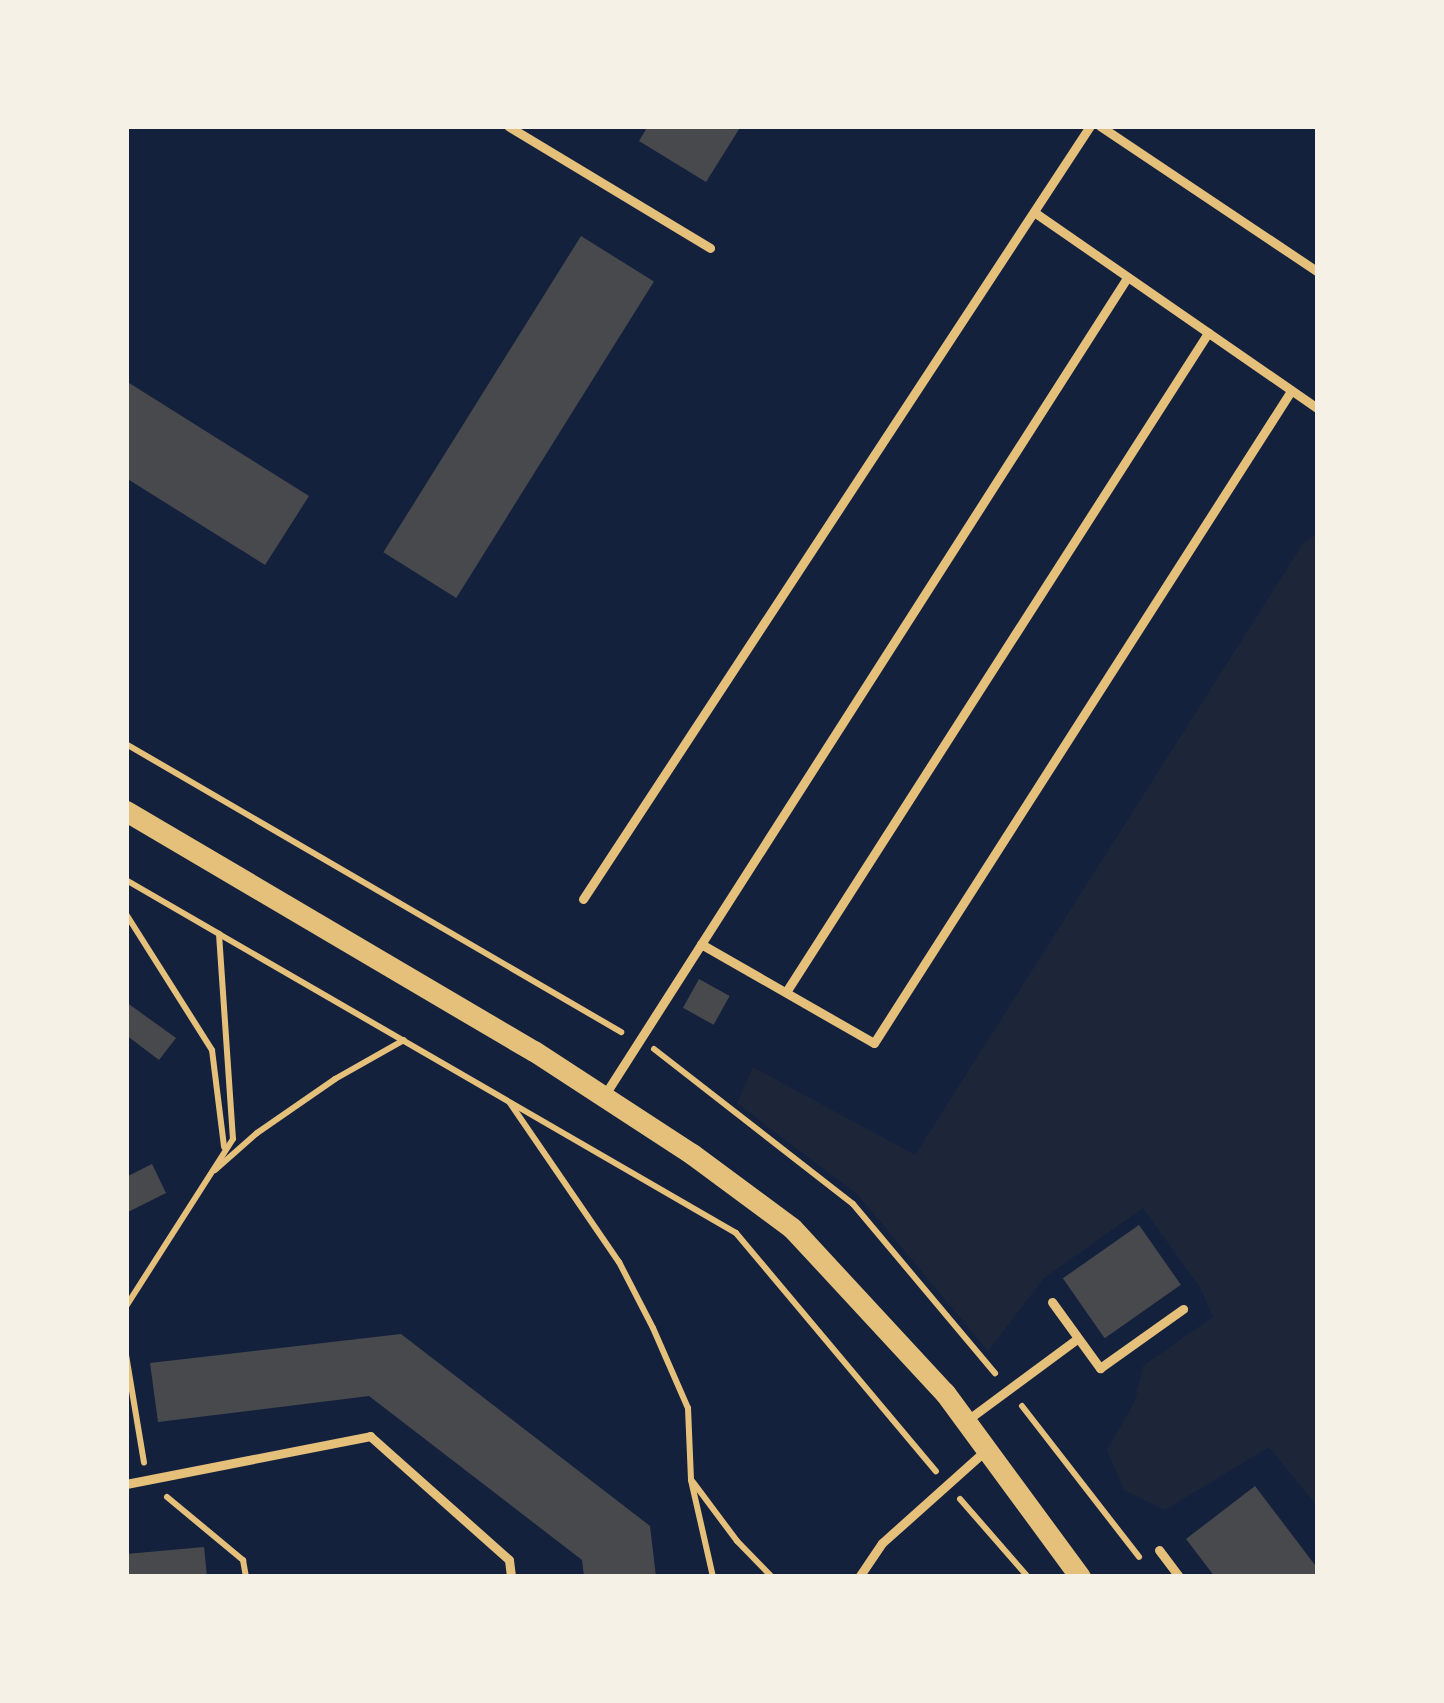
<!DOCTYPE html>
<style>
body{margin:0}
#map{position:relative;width:1444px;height:1703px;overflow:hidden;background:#14213d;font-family:"Open Sans",sans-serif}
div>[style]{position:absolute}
.green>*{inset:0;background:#1d2539}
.building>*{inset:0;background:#48494c;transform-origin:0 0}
.path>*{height:6px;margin:-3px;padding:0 3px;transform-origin:3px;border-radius:3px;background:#e5c07b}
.service>*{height:9px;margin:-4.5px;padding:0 4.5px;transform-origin:4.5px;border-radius:4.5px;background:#e5c07b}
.tertiary>*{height:21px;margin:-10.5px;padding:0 10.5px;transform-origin:10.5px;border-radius:10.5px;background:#e5c07b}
span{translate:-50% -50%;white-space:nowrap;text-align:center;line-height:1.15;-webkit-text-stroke:9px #f6f1e7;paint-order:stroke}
.frame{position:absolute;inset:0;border:129px solid #f6f1e7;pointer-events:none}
</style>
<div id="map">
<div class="green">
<div style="clip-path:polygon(1318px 534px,1318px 1507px,1269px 1447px,1165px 1510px,1124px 1490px,1107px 1450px,1135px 1401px,1143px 1366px,1213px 1317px,1201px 1289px,1143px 1208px,1044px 1278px,988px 1351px,859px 1196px,737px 1103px,753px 1067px,915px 1155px,1304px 542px)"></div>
</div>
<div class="building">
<div style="clip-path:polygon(648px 126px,741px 126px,706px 182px,639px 141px)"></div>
<div style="left:581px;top:236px;width:86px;height:373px;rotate:32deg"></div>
<div style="clip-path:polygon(126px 381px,309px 496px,265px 565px,126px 478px)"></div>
<div style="left:699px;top:979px;width:35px;height:33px;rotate:29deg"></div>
<div style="clip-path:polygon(126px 1002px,176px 1038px,159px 1060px,126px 1035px)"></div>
<div style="clip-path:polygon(152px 1164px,166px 1193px,126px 1213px,126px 1177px)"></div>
<div style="left:1139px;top:1225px;width:73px;height:93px;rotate:55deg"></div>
<div style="clip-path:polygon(401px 1334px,650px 1526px,656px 1577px,584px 1577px,582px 1560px,369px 1396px,158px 1422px,150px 1363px)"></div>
<div style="clip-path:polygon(1255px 1486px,1318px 1569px,1318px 1577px,1215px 1577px,1186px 1539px)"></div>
<div style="clip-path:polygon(204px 1547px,207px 1577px,126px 1577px,126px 1554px)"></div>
</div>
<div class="path">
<div style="left:126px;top:744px;width:573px;rotate:30.19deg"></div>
<div style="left:126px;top:880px;width:108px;rotate:30.1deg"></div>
<div style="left:219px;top:934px;width:205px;rotate:86.1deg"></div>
<div style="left:233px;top:1139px;width:198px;rotate:122.6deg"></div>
<div style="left:126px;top:914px;width:161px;rotate:57.7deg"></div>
<div style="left:212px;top:1050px;width:98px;rotate:82.9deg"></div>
<div style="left:219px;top:934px;width:597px;rotate:30.04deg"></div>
<div style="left:736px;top:1233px;width:311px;rotate:50deg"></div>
<div style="left:654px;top:1049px;width:252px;rotate:37.9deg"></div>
<div style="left:853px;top:1204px;width:221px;rotate:50deg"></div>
<div style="left:510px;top:1103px;width:193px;rotate:55.6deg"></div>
<div style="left:619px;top:1262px;width:74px;rotate:62.7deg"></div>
<div style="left:653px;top:1328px;width:87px;rotate:66.4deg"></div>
<div style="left:688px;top:1408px;width:72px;rotate:87.6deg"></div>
<div style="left:691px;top:1480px;width:99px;rotate:77.2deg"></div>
<div style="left:215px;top:1170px;width:56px;rotate:-41.4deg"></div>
<div style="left:257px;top:1133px;width:95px;rotate:-34.7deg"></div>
<div style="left:335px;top:1079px;width:79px;rotate:-29.5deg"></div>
<div style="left:126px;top:1355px;width:109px;rotate:80.5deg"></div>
<div style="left:1022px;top:1406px;width:191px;rotate:52.2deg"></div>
<div style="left:693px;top:1482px;width:74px;rotate:53.3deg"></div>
<div style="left:737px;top:1541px;width:50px;rotate:45.8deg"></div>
<div style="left:167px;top:1497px;width:99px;rotate:39.7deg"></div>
<div style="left:243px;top:1560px;width:17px;rotate:80deg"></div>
<div style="left:960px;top:1499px;width:103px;rotate:48.9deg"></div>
</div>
<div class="service">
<div style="left:508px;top:126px;width:236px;rotate:31.1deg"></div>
<div style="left:1100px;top:126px;width:262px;rotate:33.8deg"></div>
<div style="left:1034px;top:212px;width:346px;rotate:34.7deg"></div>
<div style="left:583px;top:899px;width:924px;rotate:-56.74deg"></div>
<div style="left:701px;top:944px;width:199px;rotate:29.8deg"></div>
<div style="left:874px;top:1043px;width:774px;rotate:-57.4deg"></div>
<div style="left:786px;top:992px;width:783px;rotate:-57.37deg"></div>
<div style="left:604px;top:1096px;width:971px;rotate:-57.41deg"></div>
<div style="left:1052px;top:1302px;width:82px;rotate:54deg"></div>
<div style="left:1100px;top:1368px;width:102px;rotate:-35.4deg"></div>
<div style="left:966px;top:1421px;width:139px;rotate:-36.5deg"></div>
<div style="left:126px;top:1484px;width:249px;rotate:-11.1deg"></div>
<div style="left:370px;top:1436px;width:186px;rotate:41.7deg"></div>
<div style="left:509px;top:1560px;width:17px;rotate:83deg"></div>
<div style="left:1159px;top:1550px;width:34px;rotate:53deg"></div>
<div style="left:859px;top:1577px;width:41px;rotate:-55.9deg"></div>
<div style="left:882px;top:1543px;width:140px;rotate:-41.8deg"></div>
</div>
<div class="tertiary">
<div style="left:126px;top:811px;width:473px;rotate:30.5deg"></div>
<div style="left:534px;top:1051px;width:189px;rotate:33.1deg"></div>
<div style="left:692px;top:1154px;width:124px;rotate:36.5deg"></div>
<div style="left:792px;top:1228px;width:225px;rotate:47.2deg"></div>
<div style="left:945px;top:1393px;width:228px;rotate:53.7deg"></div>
</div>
<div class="frame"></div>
</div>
